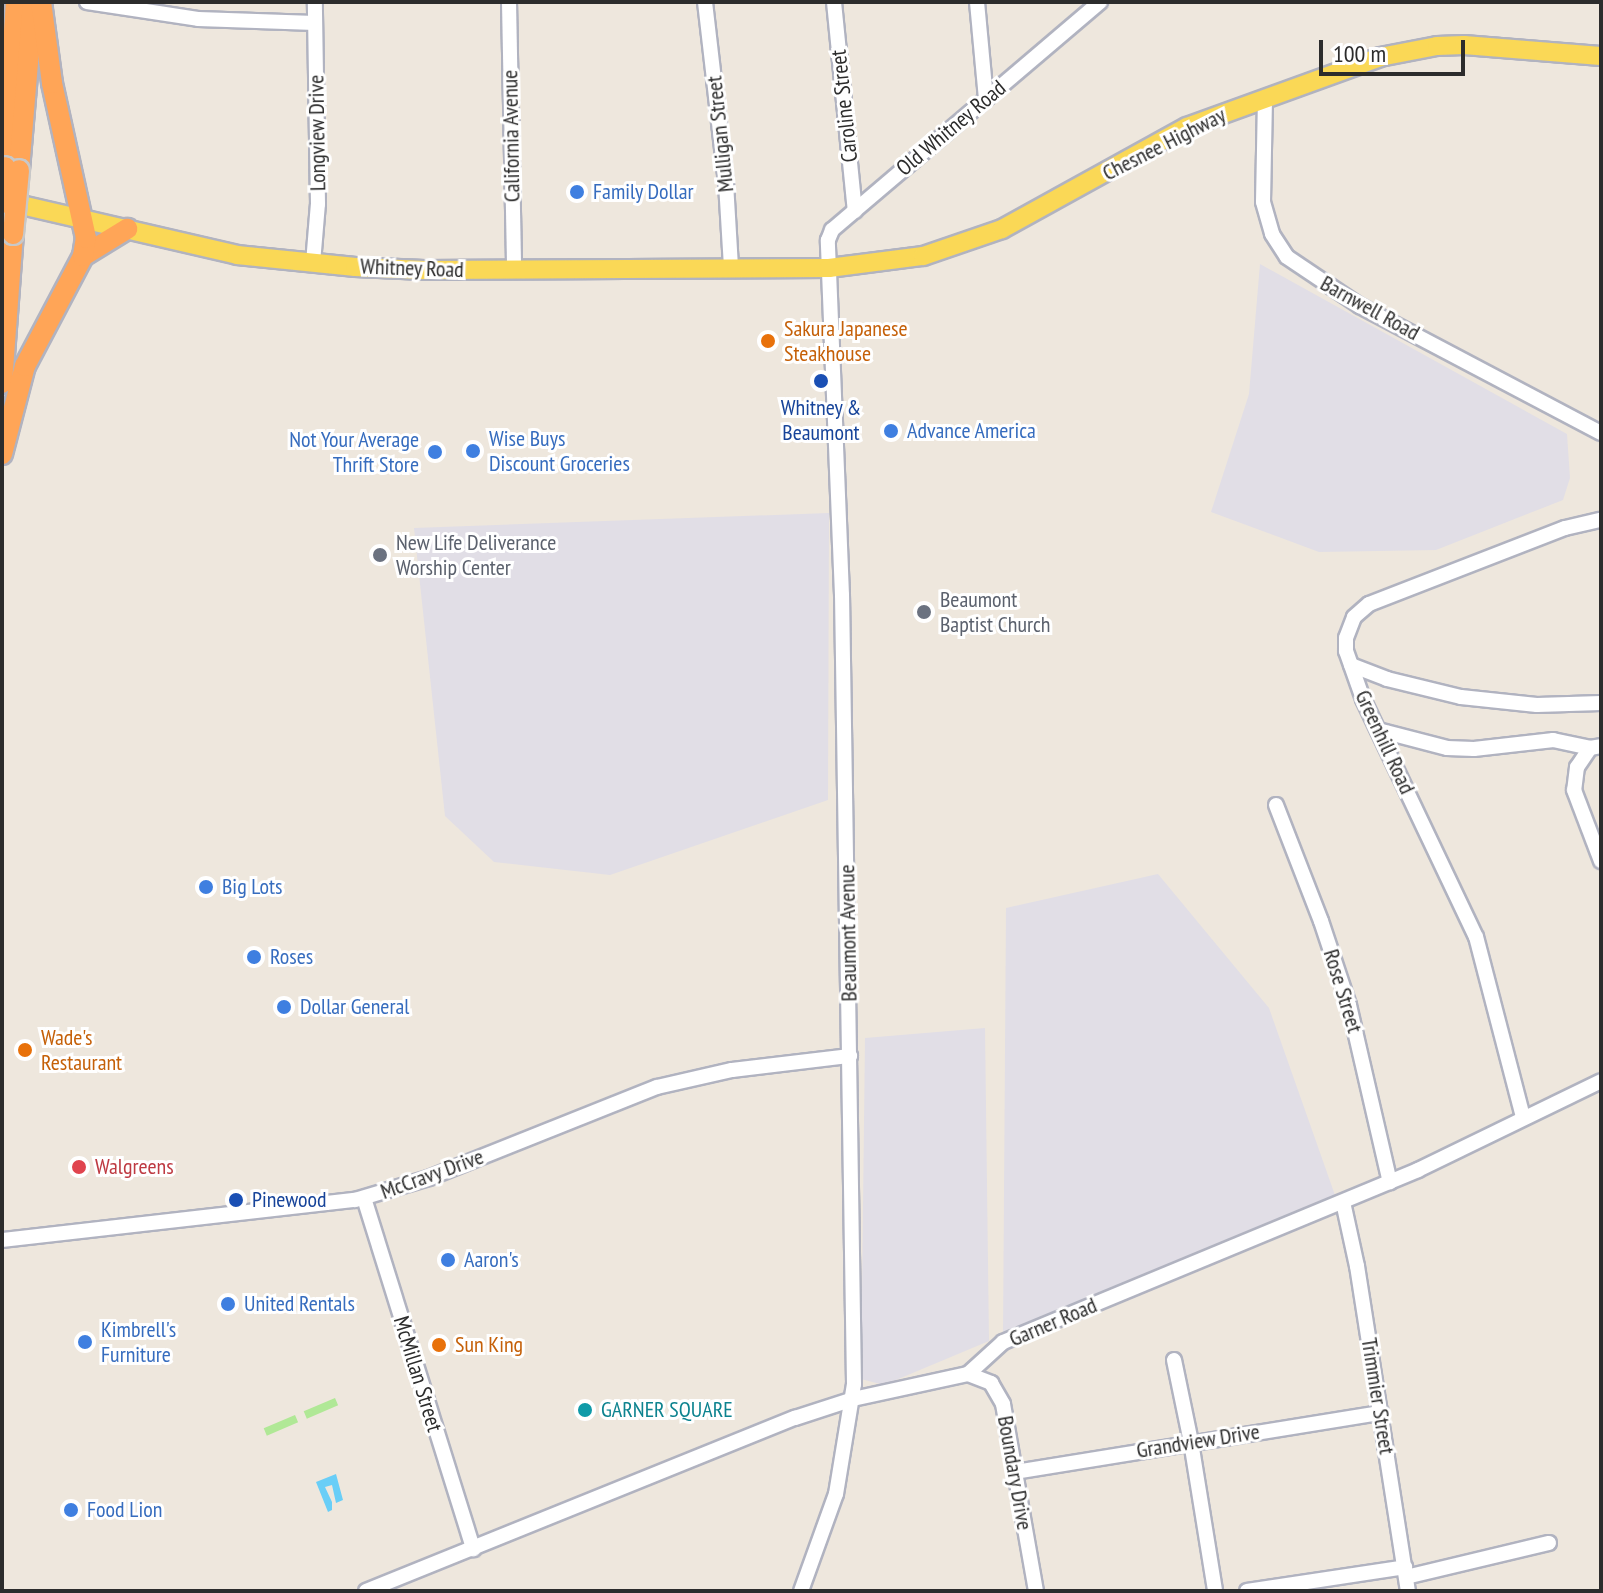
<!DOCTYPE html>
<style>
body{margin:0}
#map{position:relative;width:1603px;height:1593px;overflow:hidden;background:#eee7dd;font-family:"PT Sans Narrow",sans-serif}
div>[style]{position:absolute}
.industrial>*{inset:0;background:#e1dee6}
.green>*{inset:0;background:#b0e896;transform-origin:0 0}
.water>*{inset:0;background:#69cef7}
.roads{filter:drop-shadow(2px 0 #b1b3c0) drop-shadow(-2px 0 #b1b3c0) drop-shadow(0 2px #b1b3c0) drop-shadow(0 -2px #b1b3c0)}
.minor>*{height:14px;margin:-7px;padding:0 7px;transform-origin:7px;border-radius:7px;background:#fff}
.major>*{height:18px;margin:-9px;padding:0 9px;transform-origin:9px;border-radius:9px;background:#fad856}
.highway>*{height:20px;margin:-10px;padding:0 10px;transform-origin:10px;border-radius:10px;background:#ffa557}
.bridges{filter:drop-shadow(2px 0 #c8c8c8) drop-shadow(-2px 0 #c8c8c8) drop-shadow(0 2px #c8c8c8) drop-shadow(0 -2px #c8c8c8)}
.highway-bridge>*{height:20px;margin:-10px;padding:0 10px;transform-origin:10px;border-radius:10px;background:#ffa557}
.dots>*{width:22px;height:22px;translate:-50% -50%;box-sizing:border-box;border:4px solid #fff;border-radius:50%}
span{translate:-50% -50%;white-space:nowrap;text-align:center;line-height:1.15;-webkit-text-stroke:6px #fff;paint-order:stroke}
.street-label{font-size:22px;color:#2c2c2c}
.shop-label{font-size:22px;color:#366cbe}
.left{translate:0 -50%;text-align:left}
.right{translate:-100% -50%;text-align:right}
.food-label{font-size:22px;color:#c56008}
.transit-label{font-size:22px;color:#164399}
.worship-label{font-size:22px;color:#5b616d}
.health-label{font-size:22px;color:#be3a42}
.culture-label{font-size:22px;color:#0d838f}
.frame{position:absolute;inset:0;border:4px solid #2c2c2c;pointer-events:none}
.scale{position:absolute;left:1319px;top:40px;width:146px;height:36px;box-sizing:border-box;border:4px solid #2c2c2c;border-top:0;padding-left:10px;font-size:24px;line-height:28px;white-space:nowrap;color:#2c2c2c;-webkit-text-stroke:6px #fff;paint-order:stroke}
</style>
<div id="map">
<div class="industrial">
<div style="clip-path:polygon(1260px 264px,1567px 434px,1570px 478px,1563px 500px,1436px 550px,1319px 552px,1211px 512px,1249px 394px)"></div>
<div style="clip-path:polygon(829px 513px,828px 800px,610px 875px,494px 862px,445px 816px,414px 528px)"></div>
<div style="clip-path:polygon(1158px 874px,1269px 1008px,1336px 1198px,1003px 1337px,1006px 908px)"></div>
<div style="clip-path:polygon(985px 1028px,989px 1341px,884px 1385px,861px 1379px,865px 1038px)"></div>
</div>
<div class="green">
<div style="left:335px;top:1398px;width:8px;height:34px;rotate:67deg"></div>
<div style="left:295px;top:1415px;width:8px;height:34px;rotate:67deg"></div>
</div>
<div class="water">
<div style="clip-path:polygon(336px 1474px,343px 1500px,336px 1503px,332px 1485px,325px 1487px,332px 1502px,332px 1510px,328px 1512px,316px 1482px)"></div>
</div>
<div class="roads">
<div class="minor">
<div style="left:87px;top:2px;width:112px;rotate:8.7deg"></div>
<div style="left:198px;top:19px;width:117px;rotate:2deg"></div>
<div style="left:509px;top:2px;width:268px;rotate:88.9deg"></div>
<div style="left:705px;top:2px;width:182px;rotate:83.4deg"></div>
<div style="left:726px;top:183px;width:83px;rotate:86.6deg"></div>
<div style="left:834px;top:2px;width:210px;rotate:84.3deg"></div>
<div style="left:977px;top:2px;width:97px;rotate:84.7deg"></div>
<div style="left:1265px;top:98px;width:104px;rotate:91.1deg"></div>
<div style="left:1263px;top:202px;width:33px;rotate:74deg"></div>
<div style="left:1272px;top:234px;width:27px;rotate:57deg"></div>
<div style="left:1287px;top:257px;width:88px;rotate:33.9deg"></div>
<div style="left:1360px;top:306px;width:272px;rotate:27.8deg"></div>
<div style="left:313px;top:263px;width:59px;rotate:-85.2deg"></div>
<div style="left:318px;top:204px;width:202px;rotate:-90.9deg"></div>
<div style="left:1351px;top:665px;width:39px;rotate:21deg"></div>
<div style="left:1387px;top:679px;width:76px;rotate:13.7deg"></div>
<div style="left:1461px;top:697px;width:76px;rotate:6deg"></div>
<div style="left:1537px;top:705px;width:64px;rotate:-1.8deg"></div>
<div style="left:1378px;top:730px;width:71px;rotate:14.6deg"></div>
<div style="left:1447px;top:748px;width:27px;rotate:2deg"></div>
<div style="left:1474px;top:749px;width:80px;rotate:-6.5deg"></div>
<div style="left:1553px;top:740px;width:38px;rotate:12deg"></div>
<div style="left:1590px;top:748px;width:11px;rotate:-10deg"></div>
<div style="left:1590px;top:748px;width:23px;rotate:124deg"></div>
<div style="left:1577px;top:767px;width:23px;rotate:97deg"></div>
<div style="left:1574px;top:790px;width:76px;rotate:69.2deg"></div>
<div style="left:1276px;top:805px;width:124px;rotate:68.8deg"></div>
<div style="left:1321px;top:921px;width:89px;rotate:71.6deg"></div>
<div style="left:1349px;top:1005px;width:182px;rotate:77deg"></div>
<div style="left:1523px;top:1117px;width:186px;rotate:-104.6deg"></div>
<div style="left:1476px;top:937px;width:263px;rotate:-115.4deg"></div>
<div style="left:1363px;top:699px;width:51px;rotate:-109.5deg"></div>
<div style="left:1346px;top:651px;width:13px;rotate:-90deg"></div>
<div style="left:1346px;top:638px;width:22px;rotate:-69deg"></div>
<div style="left:1354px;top:617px;width:20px;rotate:-41deg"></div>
<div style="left:1369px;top:604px;width:210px;rotate:-21.2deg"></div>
<div style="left:1565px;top:528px;width:37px;rotate:-13deg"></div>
<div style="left:364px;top:1198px;width:368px;rotate:72.7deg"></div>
<div style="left:1343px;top:1202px;width:66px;rotate:77.7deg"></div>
<div style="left:1357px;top:1266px;width:329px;rotate:81.1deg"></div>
<div style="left:2px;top:1240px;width:355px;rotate:-6.5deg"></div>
<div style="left:355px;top:1200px;width:77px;rotate:-16.6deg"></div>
<div style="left:429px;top:1178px;width:245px;rotate:-21.8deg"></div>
<div style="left:657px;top:1087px;width:77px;rotate:-12.8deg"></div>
<div style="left:732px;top:1070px;width:119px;rotate:-6.8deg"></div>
<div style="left:1174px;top:1360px;width:84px;rotate:78.3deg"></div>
<div style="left:1191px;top:1442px;width:151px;rotate:80.8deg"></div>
<div style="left:968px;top:1374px;width:25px;rotate:21deg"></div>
<div style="left:991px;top:1383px;width:24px;rotate:60deg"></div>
<div style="left:1003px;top:1404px;width:190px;rotate:80deg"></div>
<div style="left:1015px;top:1472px;width:371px;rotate:-9.2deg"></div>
<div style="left:1406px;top:1577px;width:147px;rotate:-13.4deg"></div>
<div style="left:366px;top:1591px;width:463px;rotate:-22deg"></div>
<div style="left:795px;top:1418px;width:61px;rotate:-18.1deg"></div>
<div style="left:853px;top:1399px;width:118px;rotate:-12.3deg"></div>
<div style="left:968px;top:1374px;width:47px;rotate:-42.4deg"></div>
<div style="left:1003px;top:1342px;width:449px;rotate:-22.5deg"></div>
<div style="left:1418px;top:1170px;width:203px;rotate:-25.9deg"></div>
<div style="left:801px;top:1591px;width:103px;rotate:-70.2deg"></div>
<div style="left:836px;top:1494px;width:111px;rotate:-80.7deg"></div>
<div style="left:854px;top:1384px;width:789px;rotate:-90.87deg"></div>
<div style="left:842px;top:595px;width:355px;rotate:-92.3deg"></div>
<div style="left:828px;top:240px;width:11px;rotate:-68deg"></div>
<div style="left:832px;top:230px;width:352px;rotate:-40.4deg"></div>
<div style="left:1247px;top:1591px;width:160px;rotate:-8.6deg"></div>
</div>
<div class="major">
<div style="left:4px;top:201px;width:239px;rotate:13deg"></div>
<div style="left:237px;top:255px;width:119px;rotate:5.8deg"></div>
<div style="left:355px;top:267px;width:69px;rotate:2.5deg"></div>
<div style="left:424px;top:270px;width:405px;rotate:-0.3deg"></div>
<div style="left:829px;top:268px;width:95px;rotate:-7.3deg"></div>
<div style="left:923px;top:256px;width:83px;rotate:-18.9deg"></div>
<div style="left:1002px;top:229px;width:211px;rotate:-28.9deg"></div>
<div style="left:1187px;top:127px;width:205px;rotate:-19.9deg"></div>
<div style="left:1380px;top:57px;width:58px;rotate:-10.9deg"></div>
<div style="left:1437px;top:46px;width:27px;rotate:-2deg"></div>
<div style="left:1464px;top:45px;width:137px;rotate:4.6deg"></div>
</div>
<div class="highway">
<div style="left:5px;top:167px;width:165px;rotate:-86.2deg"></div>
<div style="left:19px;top:170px;width:169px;rotate:-85.2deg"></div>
<div style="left:83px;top:256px;width:52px;rotate:-31.5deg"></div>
<div style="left:2px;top:383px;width:149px;rotate:-85.8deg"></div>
<div style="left:2px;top:454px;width:91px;rotate:-75.4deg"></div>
<div style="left:25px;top:366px;width:124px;rotate:-62.2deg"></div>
<div style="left:83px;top:256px;width:18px;rotate:-81deg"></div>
<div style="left:86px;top:238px;width:159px;rotate:-102.4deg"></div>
<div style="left:52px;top:83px;width:82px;rotate:-97.7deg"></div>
</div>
</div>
<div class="bridges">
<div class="highway-bridge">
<div style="left:2px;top:203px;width:36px;rotate:-85deg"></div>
<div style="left:13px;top:234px;width:64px;rotate:-84.6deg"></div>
</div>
</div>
<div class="dots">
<div style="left:577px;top:192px;background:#3f7fe0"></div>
<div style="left:768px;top:341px;background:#e8710a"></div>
<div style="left:821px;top:381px;background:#1a4fb4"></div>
<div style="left:891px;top:431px;background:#3f7fe0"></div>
<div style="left:473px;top:451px;background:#3f7fe0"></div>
<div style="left:435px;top:452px;background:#3f7fe0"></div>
<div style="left:380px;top:555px;background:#6b7280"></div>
<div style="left:924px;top:612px;background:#6b7280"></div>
<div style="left:206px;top:887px;background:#3f7fe0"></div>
<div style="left:254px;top:957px;background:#3f7fe0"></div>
<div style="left:284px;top:1007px;background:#3f7fe0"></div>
<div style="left:25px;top:1050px;background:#e8710a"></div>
<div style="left:79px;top:1167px;background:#e0444e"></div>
<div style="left:236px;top:1200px;background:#1a4fb4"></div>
<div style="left:448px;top:1260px;background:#3f7fe0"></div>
<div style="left:228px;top:1304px;background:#3f7fe0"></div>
<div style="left:85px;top:1342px;background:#3f7fe0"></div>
<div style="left:439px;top:1345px;background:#e8710a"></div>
<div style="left:585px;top:1410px;background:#0f9aa8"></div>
<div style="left:71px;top:1510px;background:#3f7fe0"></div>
</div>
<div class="street-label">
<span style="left:844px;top:106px;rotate:-96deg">Caroline Street</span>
<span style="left:951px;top:128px;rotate:-40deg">Old Whitney Road</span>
<span style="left:317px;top:133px;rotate:-91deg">Longview Drive</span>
<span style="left:720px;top:134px;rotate:-96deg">Mulligan Street</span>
<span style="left:511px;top:136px;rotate:-91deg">California Avenue</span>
<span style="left:1164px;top:144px;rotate:-27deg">Chesnee Highway</span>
<span style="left:412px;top:268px;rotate:2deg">Whitney Road</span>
<span style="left:1370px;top:308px;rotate:29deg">Barnwell Road</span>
<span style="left:1385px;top:742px;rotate:65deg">Greenhill Road</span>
<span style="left:848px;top:933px;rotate:-91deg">Beaumont Avenue</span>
<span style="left:1343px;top:991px;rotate:73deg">Rose Street</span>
<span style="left:432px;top:1174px;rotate:-20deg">McCravy Drive</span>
<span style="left:1053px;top:1322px;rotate:-23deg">Garner Road</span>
<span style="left:418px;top:1374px;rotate:73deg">McMillan Street</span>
<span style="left:1378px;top:1396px;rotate:81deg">Trimmier Street</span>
<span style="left:1198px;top:1441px;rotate:-9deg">Grandview Drive</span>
<span style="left:1015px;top:1473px;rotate:80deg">Boundary Drive</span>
</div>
<div class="shop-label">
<span class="left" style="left:593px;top:192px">Family Dollar</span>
<span class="left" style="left:907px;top:431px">Advance America</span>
<span class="left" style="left:489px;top:451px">Wise Buys<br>Discount Groceries</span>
<span class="right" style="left:419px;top:452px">Not Your Average<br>Thrift Store</span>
<span class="left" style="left:222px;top:887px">Big Lots</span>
<span class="left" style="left:270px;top:957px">Roses</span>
<span class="left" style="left:300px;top:1007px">Dollar General</span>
<span class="left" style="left:464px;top:1260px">Aaron's</span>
<span class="left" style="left:244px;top:1304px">United Rentals</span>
<span class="left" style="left:101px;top:1342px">Kimbrell's<br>Furniture</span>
<span class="left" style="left:87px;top:1510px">Food Lion</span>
</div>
<div class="food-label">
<span class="left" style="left:784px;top:341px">Sakura Japanese<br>Steakhouse</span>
<span class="left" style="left:41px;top:1050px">Wade's<br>Restaurant</span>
<span class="left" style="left:455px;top:1345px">Sun King</span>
</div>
<div class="transit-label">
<span style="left:821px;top:420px">Whitney &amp;<br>Beaumont</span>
<span class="left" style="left:252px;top:1200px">Pinewood</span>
</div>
<div class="worship-label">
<span class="left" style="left:396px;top:555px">New Life Deliverance<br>Worship Center</span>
<span class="left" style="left:940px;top:612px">Beaumont<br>Baptist Church</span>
</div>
<div class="health-label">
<span class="left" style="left:95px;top:1167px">Walgreens</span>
</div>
<div class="culture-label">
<span class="left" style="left:601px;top:1410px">GARNER SQUARE</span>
</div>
<div class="frame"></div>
<div class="scale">100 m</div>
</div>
